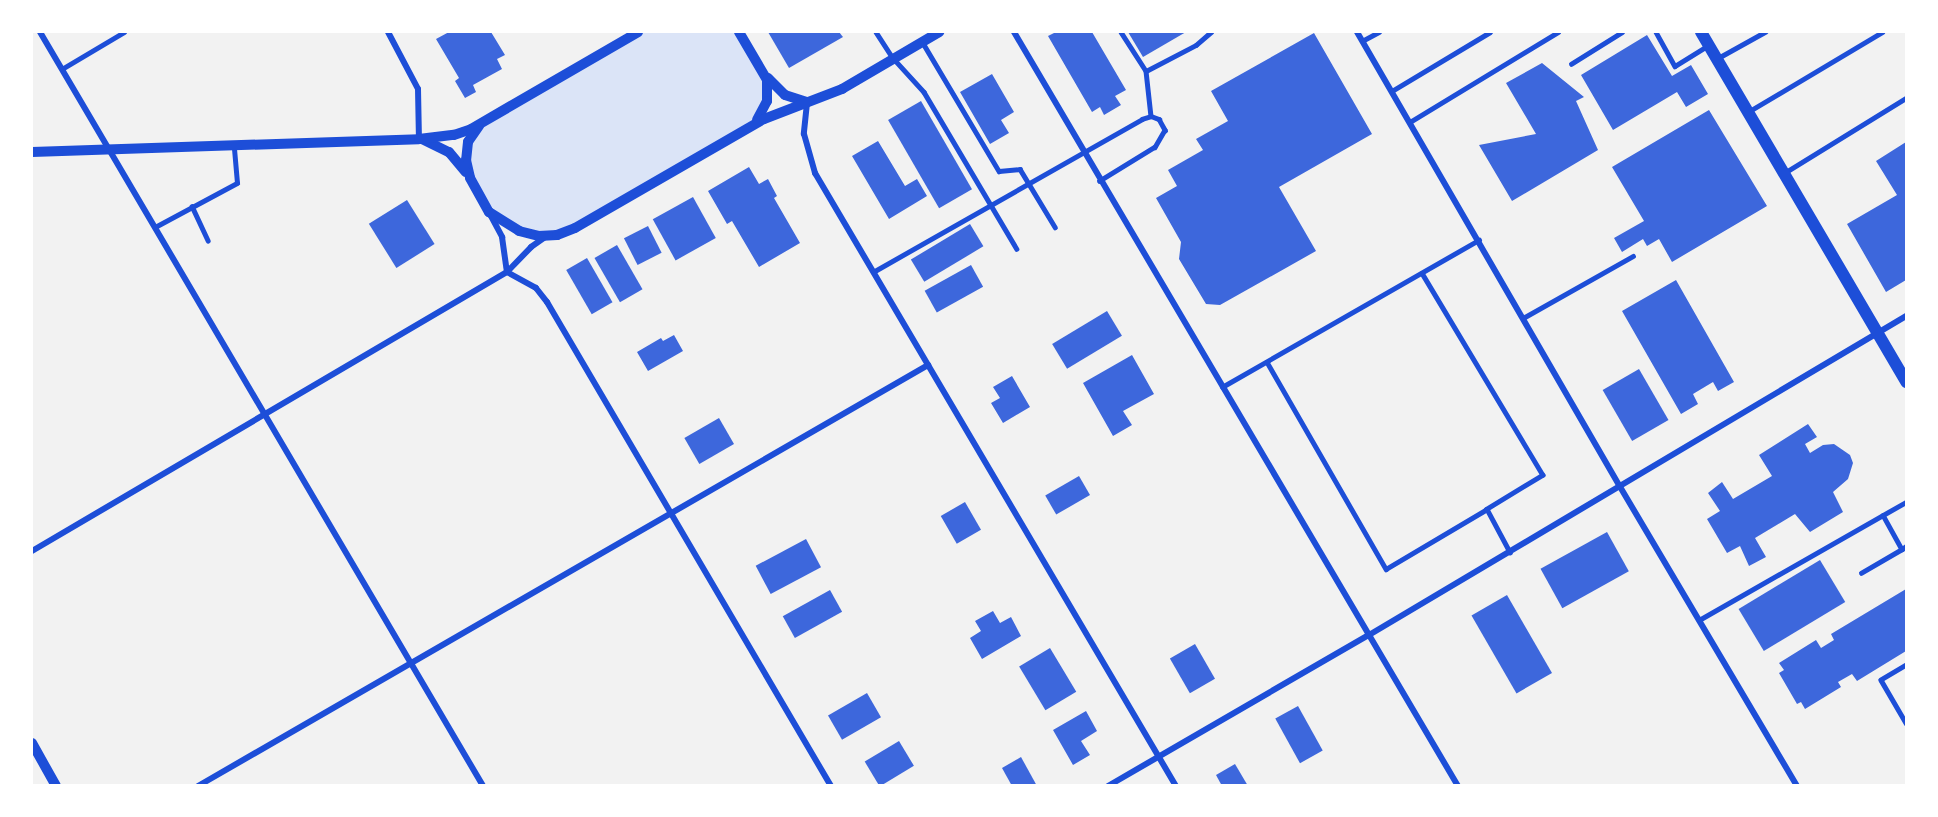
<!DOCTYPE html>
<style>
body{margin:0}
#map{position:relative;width:1938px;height:817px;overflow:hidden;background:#f2f2f2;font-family:"Golos Text",sans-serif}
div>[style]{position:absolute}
.green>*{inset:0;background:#dbe4f7}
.building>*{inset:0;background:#3d67dc;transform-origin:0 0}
.service>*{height:4.5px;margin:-2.25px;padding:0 2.25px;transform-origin:2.25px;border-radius:2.25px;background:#1d4ed8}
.minor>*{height:6px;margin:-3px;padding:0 3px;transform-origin:3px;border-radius:3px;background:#1d4ed8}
.tertiary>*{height:10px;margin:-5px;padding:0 5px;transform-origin:5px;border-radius:5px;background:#1d4ed8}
.secondary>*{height:12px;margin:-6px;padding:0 6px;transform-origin:6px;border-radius:6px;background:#1d4ed8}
span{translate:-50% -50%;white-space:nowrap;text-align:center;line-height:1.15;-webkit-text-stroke:4.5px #fff;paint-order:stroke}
.frame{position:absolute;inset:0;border:33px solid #fff;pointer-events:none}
</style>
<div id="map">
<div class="green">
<div style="clip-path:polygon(638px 32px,739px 32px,765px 74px,761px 118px,557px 235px,505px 224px,470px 178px,472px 133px)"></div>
</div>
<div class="building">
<div style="clip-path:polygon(449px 32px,491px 32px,505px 55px,497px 59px,502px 69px,473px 85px,476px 92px,465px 98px,455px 81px,459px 78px,436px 39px)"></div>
<div style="clip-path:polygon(768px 32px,839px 32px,843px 37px,789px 68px)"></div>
<div style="clip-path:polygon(1056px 32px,1092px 32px,1126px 90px,1115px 96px,1121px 105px,1104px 115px,1100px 107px,1092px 112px,1048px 36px)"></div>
<div style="clip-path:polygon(1128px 32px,1186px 32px,1143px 57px)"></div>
<div style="clip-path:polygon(1314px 33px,1372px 134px,1279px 187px,1316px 251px,1220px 305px,1206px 304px,1179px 259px,1181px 242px,1156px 198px,1177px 186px,1168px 170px,1203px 150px,1196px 139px,1228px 121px,1211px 91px)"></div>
<div style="clip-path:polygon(1647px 35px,1672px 76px,1691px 65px,1708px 94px,1686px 107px,1677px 92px,1613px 130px,1581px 75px)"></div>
<div style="clip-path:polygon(1542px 63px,1584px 97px,1576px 101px,1598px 150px,1512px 201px,1479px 145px,1536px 134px,1506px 83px)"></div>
<div style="clip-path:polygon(992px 74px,1014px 112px,1001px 120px,1009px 133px,990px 144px,960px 92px)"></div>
<div style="left:921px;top:101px;width:102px;height:38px;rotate:60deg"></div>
<div style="clip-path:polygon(1709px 110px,1767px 206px,1672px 262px,1659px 239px,1647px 246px,1643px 239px,1622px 252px,1614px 238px,1644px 221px,1612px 167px)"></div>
<div style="clip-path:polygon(878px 141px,905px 186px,917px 179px,927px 196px,889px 219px,852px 156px)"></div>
<div style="clip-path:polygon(1906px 142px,1906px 280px,1886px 292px,1847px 224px,1897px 195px,1876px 161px)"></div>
<div style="clip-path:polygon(749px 167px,759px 184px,768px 179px,777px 196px,774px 198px,800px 243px,759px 267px,732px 221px,727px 224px,708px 191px)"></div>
<div style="left:693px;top:197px;width:47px;height:46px;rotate:61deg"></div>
<div style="left:407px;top:200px;width:52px;height:45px;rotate:58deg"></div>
<div style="left:970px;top:224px;width:26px;height:69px;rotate:59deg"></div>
<div style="left:648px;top:226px;width:30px;height:27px;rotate:63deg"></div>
<div style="left:617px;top:245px;width:51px;height:26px;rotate:60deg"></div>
<div style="left:587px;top:258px;width:51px;height:24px;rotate:60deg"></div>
<div style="left:971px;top:265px;width:25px;height:53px;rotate:61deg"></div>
<div style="clip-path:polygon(1676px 280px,1734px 382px,1718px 391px,1713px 382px,1693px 394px,1698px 404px,1681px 414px,1622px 311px)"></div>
<div style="left:1107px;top:311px;width:29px;height:64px;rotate:59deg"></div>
<div style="clip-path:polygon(674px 335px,683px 351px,648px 371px,637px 352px,661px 338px,663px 341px)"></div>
<div style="clip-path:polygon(1132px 355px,1154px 394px,1123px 411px,1132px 425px,1113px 436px,1083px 383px)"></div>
<div style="left:1639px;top:369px;width:59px;height:42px;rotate:60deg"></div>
<div style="clip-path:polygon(1012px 376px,1030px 407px,1003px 423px,991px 403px,1000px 398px,993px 387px)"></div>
<div style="left:719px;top:418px;width:30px;height:40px;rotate:60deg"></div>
<div style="clip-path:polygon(1808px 424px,1817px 437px,1805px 444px,1810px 453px,1823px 445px,1834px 444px,1850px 455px,1853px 463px,1848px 479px,1833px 492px,1843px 512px,1810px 532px,1795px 514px,1755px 538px,1766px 557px,1749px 566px,1740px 546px,1727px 553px,1707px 519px,1720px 511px,1708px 493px,1722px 482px,1733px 499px,1772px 476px,1759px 455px)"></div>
<div style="left:1079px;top:476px;width:22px;height:39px;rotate:60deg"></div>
<div style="left:965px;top:502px;width:32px;height:28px;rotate:60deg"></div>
<div style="left:1607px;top:532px;width:45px;height:76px;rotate:61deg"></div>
<div style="left:806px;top:539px;width:32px;height:57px;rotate:62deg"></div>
<div style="left:1820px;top:560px;width:49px;height:95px;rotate:59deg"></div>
<div style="clip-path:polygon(1906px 589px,1906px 651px,1857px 681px,1852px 674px,1838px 682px,1841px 687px,1805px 709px,1801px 702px,1797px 704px,1779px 673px,1784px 670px,1779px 663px,1816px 640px,1821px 648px,1834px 640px,1831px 634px)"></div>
<div style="left:830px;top:590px;width:25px;height:54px;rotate:61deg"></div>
<div style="left:1507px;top:595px;width:90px;height:41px;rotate:60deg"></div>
<div style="clip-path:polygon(993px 611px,1000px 623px,1011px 617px,1021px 636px,982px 659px,970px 638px,981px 631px,975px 621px)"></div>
<div style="left:1195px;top:644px;width:40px;height:29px;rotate:60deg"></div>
<div style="left:1050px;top:648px;width:51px;height:36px;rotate:59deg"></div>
<div style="left:867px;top:693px;width:28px;height:45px;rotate:60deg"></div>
<div style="left:1298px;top:706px;width:51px;height:26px;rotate:61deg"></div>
<div style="clip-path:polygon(1086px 711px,1097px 731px,1081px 741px,1090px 755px,1073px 765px,1053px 730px)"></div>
<div style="left:899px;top:741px;width:29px;height:40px;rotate:59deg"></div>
<div style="clip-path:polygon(1021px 757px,1037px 786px,1012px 786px,1002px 768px)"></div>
<div style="clip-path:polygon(1235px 764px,1248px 786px,1222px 786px,1216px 775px)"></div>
</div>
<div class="service">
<div style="left:876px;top:32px;width:31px;rotate:57deg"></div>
<div style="left:893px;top:58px;width:46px;rotate:47.6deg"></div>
<div style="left:924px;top:92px;width:182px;rotate:59.4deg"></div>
<div style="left:1121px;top:32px;width:46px;rotate:57.3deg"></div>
<div style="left:1146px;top:71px;width:56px;rotate:-27.5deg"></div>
<div style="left:1196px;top:45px;width:20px;rotate:-41deg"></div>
<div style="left:1656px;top:32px;width:39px;rotate:61deg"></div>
<div style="left:1675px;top:66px;width:39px;rotate:-32deg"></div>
<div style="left:1362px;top:41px;width:19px;rotate:-28deg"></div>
<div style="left:923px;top:43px;width:149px;rotate:59.3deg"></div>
<div style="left:999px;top:171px;width:21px;rotate:-5deg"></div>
<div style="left:1020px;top:169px;width:68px;rotate:58.9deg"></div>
<div style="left:1718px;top:58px;width:54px;rotate:-29deg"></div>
<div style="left:1571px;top:64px;width:60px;rotate:-32.1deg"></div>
<div style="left:62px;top:69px;width:72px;rotate:-30.8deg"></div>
<div style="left:1146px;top:71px;width:45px;rotate:83.7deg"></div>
<div style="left:1392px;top:91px;width:114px;rotate:-31deg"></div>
<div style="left:1748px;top:112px;width:156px;rotate:-30.8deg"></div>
<div style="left:1410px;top:122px;width:173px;rotate:-31.3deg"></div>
<div style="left:1786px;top:172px;width:141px;rotate:-31.7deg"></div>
<div style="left:192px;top:206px;width:38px;rotate:65deg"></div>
<div style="left:155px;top:227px;width:93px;rotate:-28.2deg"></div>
<div style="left:237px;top:183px;width:38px;rotate:-95deg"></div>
<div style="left:873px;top:272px;width:309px;rotate:-29.6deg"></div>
<div style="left:1142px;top:119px;width:9px;rotate:-18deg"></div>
<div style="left:1151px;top:116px;width:9px;rotate:21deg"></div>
<div style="left:1159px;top:119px;width:13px;rotate:61deg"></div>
<div style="left:1165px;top:130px;width:20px;rotate:120deg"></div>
<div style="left:1155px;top:147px;width:65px;rotate:148.3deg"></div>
<div style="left:1422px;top:273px;width:235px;rotate:59.1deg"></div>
<div style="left:1543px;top:475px;width:66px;rotate:148.7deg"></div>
<div style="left:1523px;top:318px;width:126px;rotate:-29.4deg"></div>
<div style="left:1267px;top:362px;width:239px;rotate:60.1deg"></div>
<div style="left:1386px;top:569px;width:117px;rotate:-30.7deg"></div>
<div style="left:1487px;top:509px;width:49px;rotate:61.9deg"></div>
<div style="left:1222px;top:387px;width:296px;rotate:-29.8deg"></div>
<div style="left:1883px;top:515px;width:39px;rotate:61deg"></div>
<div style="left:1902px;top:549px;width:5px;rotate:-37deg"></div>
<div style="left:1861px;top:573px;width:48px;rotate:-30.3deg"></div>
<div style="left:1699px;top:620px;width:238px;rotate:-29.7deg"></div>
<div style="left:1906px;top:665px;width:29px;rotate:149deg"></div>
<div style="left:1881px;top:680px;width:50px;rotate:59.8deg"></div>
</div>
<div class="minor">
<div style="left:40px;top:32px;width:875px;rotate:59.56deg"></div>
<div style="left:388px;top:32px;width:64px;rotate:62.2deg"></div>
<div style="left:418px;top:89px;width:50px;rotate:88.9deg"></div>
<div style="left:1014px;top:32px;width:875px;rotate:59.51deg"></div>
<div style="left:1357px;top:32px;width:523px;rotate:59.96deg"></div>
<div style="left:1619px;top:485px;width:350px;rotate:59.4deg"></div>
<div style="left:807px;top:103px;width:31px;rotate:96deg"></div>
<div style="left:804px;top:134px;width:41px;rotate:74.2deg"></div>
<div style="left:815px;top:173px;width:711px;rotate:59.51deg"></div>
<div style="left:491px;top:216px;width:24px;rotate:62deg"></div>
<div style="left:502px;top:237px;width:35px;rotate:82deg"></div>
<div style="left:507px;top:272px;width:33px;rotate:29deg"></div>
<div style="left:536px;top:288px;width:18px;rotate:52deg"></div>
<div style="left:547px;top:302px;width:561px;rotate:59.6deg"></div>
<div style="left:32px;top:551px;width:551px;rotate:-30.43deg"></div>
<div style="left:507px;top:272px;width:35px;rotate:-46deg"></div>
<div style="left:531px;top:247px;width:16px;rotate:-35deg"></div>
<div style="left:198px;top:786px;width:843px;rotate:-29.97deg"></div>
<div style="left:1108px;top:786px;width:302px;rotate:-30.1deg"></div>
<div style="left:1369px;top:635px;width:625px;rotate:-30.71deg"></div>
</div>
<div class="tertiary">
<div style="left:739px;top:32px;width:56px;rotate:59.7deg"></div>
<div style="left:767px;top:80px;width:21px;rotate:90deg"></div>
<div style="left:767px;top:101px;width:21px;rotate:118deg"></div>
<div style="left:768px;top:78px;width:24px;rotate:45deg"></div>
<div style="left:785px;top:95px;width:22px;rotate:18deg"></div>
<div style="left:479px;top:126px;width:19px;rotate:125deg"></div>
<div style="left:468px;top:142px;width:18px;rotate:96deg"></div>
<div style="left:466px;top:160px;width:18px;rotate:77deg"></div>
<div style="left:470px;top:178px;width:39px;rotate:61deg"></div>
<div style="left:489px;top:212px;width:36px;rotate:32deg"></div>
<div style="left:519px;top:231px;width:21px;rotate:14deg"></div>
<div style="left:539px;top:236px;width:18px;rotate:-3deg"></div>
<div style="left:557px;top:235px;width:19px;rotate:-21deg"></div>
<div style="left:575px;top:228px;width:218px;rotate:-30deg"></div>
<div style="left:764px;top:119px;width:84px;rotate:-21deg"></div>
<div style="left:842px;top:89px;width:113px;rotate:-30.4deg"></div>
<div style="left:422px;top:139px;width:30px;rotate:26deg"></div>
<div style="left:449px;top:152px;width:26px;rotate:50deg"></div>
<div style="left:32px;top:152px;width:387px;rotate:-1.9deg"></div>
<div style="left:419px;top:139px;width:35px;rotate:-7deg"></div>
<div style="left:454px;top:135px;width:18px;rotate:-19deg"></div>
<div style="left:471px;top:129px;width:193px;rotate:-30.1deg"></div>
<div style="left:32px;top:743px;width:49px;rotate:60.8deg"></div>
</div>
<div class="secondary">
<div style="left:1701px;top:32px;width:406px;rotate:59.6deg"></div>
</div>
<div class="frame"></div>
</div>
